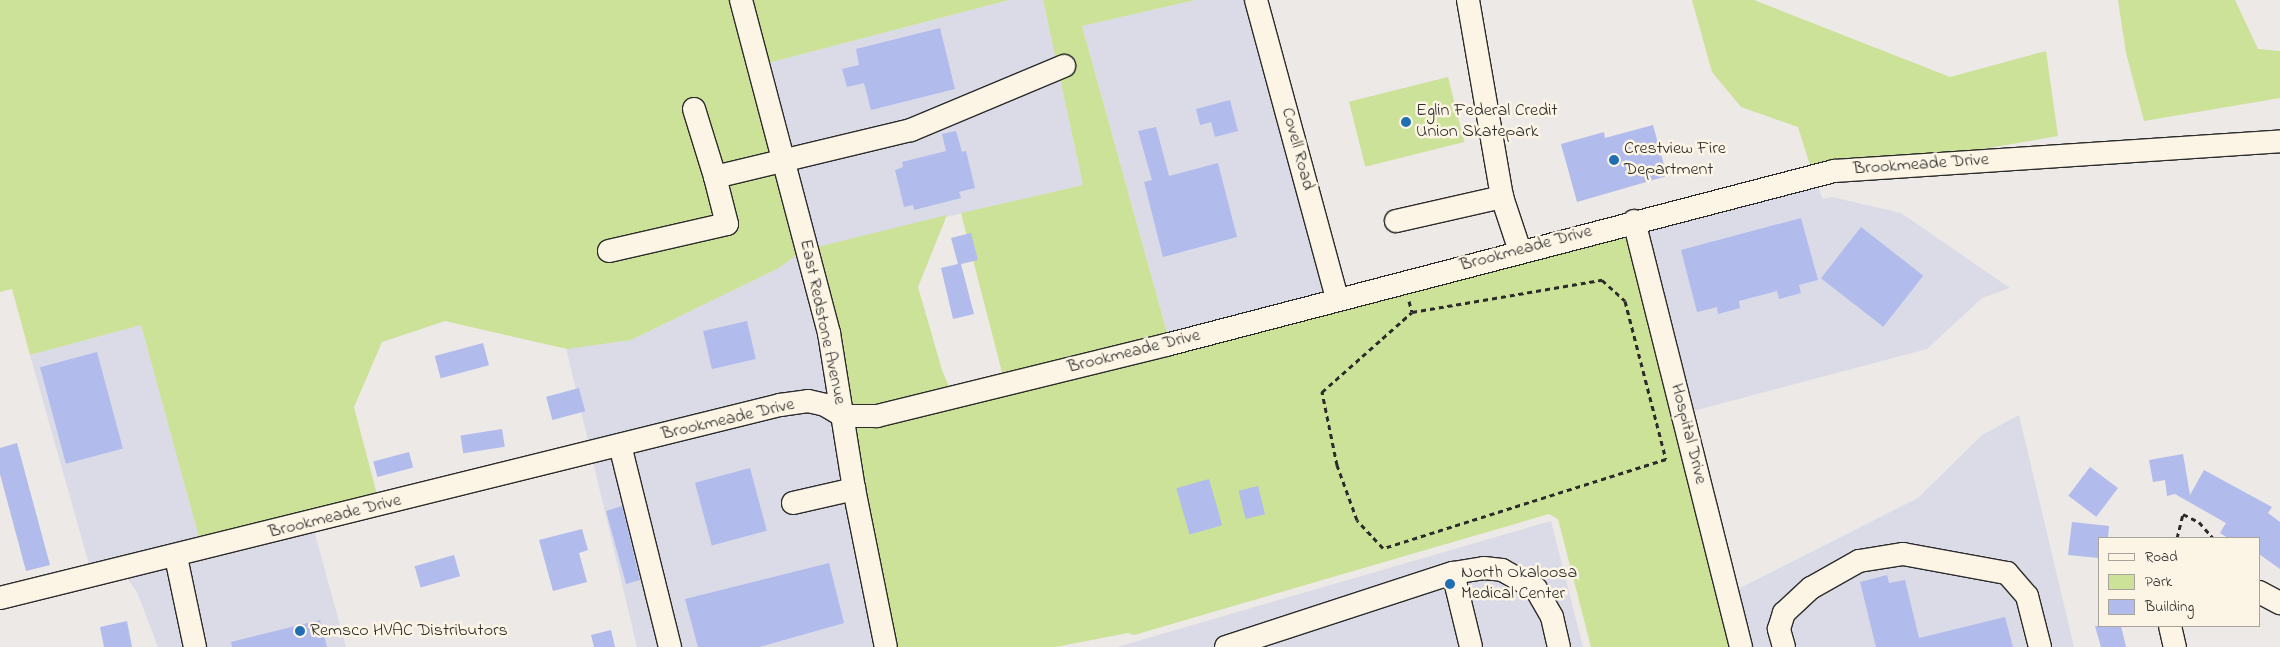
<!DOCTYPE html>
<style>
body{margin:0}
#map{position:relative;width:2280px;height:647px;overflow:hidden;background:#ede9e6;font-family:"Indie Flower",sans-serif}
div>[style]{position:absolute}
.built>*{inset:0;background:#dbdbe8}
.green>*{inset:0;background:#cbe298;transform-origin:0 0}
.building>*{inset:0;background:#b1bbec;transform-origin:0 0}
.path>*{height:3px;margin-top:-1.5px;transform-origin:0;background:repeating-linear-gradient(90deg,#2b2b2b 0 5px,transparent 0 9px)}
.roads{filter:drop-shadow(1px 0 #2b2b2b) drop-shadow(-1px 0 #2b2b2b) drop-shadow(0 1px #2b2b2b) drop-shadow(0 -1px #2b2b2b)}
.minor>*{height:22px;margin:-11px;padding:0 11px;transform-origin:11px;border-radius:11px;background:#fcf5e5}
.dots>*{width:14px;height:14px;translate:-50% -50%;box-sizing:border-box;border:2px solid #fcf5e5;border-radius:50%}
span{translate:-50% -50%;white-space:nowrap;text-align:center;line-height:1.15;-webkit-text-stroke:5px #fcf5e5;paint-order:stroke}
.poi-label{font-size:18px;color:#2b2b2b}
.left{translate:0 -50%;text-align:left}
.street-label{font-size:18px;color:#2b2b2b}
.legend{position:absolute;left:2098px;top:537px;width:162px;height:90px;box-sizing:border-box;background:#fcf5e5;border:1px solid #a8a49b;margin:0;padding:6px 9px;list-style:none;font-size:15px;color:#2b2b2b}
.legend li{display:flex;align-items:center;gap:10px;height:25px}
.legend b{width:25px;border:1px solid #a8a49b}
</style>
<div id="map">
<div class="built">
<div style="clip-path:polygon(1009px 0,1043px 0,1083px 185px,817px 247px,768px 63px)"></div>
<div style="clip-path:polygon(1195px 0,1244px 0,1331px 307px,1171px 347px,1082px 26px)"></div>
<div style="clip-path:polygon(1814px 178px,1823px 199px,1832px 197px,1901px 213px,2010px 288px,1982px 298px,1927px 349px,1678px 415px,1630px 234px)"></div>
<div style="clip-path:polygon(799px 253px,820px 335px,877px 647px,637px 647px,566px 348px,631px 340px,779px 268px)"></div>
<div style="clip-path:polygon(141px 325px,203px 551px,312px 523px,346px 647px,158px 647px,137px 592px,121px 570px,92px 575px,30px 355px)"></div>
<div style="clip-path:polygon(2019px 415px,2074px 647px,1739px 647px,1726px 595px,1918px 498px,1982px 435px)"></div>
<div style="clip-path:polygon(1551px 521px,1583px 647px,1117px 647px)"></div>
</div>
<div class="green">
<div style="clip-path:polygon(0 0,731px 0,799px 253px,779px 268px,631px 340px,567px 349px,445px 321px,382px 342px,354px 407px,380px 506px,203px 552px,141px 325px,30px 355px,12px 289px,0 292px)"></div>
<div style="clip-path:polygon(751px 0,1009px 0,768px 63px)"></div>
<div style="clip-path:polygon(1043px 0,1195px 0,1082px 26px,1171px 347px,1630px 234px,1739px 647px,1591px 647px,1558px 519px,1549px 514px,1134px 635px,1128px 633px,1055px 647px,896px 647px,817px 247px,947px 215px,918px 287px,942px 370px,955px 401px,1006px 388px,961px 213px,1083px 185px)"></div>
<div style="clip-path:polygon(1692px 0,1754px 0,1950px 77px,2046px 51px,2058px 136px,1814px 178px,1798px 127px,1741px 107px,1712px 72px)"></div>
<div style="clip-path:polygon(2118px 0,2235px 0,2258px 49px,2280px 51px,2280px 98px,2144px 121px,2126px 53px)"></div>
<div style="left:1448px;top:77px;width:67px;height:102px;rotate:76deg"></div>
</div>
<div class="building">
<div style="clip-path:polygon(940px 28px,955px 89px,871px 110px,864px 83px,847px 87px,842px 69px,859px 65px,856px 49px)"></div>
<div style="clip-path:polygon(1230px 100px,1238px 131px,1215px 137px,1211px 122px,1200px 125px,1196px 109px)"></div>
<div style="clip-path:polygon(1653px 125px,1667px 176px,1577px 202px,1561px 144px,1604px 132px,1605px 138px)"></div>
<div style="clip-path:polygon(1156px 127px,1169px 176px,1218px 163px,1237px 237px,1163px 257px,1144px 182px,1152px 180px,1138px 131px)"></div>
<div style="clip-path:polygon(956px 131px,962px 152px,966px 151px,975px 188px,959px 192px,961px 198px,914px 210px,913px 205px,904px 207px,895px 170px,903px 167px,902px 162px,946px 151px,942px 134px)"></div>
<div style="clip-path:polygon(1801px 218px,1818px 280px,1799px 285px,1801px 293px,1779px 299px,1777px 291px,1739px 301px,1740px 308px,1718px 314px,1717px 307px,1697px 312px,1681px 250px)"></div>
<div style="left:1861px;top:227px;width:79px;height:65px;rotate:38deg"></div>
<div style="clip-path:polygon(971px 233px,978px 260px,961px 264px,974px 314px,953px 319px,941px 268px,958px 264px,951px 238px)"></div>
<div style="left:747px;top:321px;width:39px;height:45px;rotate:77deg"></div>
<div style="left:483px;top:343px;width:23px;height:50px;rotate:75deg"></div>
<div style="left:97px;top:352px;width:100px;height:59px;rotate:75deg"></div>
<div style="left:579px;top:388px;width:24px;height:34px;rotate:75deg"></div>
<div style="left:502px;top:429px;width:18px;height:42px;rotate:81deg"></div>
<div style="clip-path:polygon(17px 443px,50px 565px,26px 571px,0 474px,0 448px)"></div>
<div style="left:409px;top:452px;width:16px;height:37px;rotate:75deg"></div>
<div style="clip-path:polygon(2183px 454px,2190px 495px,2204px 470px,2272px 507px,2268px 513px,2280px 522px,2280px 569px,2259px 554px,2259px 538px,2228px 538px,2220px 533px,2226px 523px,2175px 494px,2167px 496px,2165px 480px,2153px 482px,2149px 460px)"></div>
<div style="left:2090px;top:467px;width:35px;height:36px;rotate:37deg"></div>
<div style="left:750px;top:468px;width:65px;height:57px;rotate:75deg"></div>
<div style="left:1209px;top:479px;width:48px;height:34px;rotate:74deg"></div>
<div style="left:1258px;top:486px;width:29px;height:20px;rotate:76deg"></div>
<div style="clip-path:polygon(622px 506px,640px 580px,626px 584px,606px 511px)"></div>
<div style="clip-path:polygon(2072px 522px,2109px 526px,2108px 538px,2099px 538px,2099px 558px,2068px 555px)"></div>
<div style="clip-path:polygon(582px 529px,588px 550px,579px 553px,587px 582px,553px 591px,539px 540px)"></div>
<div style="left:454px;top:555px;width:22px;height:41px;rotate:74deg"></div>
<div style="clip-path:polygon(829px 563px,844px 623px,759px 647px,698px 647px,685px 599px)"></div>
<div style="clip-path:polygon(1887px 575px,1889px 583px,1905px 580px,1919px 638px,2005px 617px,2013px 647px,1876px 647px,1860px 582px)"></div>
<div style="clip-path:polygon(320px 620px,327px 647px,232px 647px,231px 642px)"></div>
<div style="clip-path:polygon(127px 621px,132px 647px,104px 647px,100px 627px)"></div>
<div style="clip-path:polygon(2095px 626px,2121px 626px,2126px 647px,2101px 647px)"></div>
<div style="clip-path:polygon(611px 630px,615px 647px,594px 647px,591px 635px)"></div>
</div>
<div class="path">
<div style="left:1602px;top:280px;width:31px;rotate:42deg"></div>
<div style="left:1625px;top:301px;width:163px;rotate:75.5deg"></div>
<div style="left:1666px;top:459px;width:297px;rotate:162.5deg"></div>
<div style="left:1383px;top:548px;width:38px;rotate:-133deg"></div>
<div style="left:1357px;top:520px;width:59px;rotate:-110deg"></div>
<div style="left:1337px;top:465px;width:75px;rotate:-101.6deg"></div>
<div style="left:1322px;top:392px;width:120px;rotate:-41.6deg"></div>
<div style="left:1412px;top:312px;width:193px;rotate:-9.6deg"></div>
<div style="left:1409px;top:301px;width:11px;rotate:75deg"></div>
<div style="left:2177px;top:538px;width:25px;rotate:-76deg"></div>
<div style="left:2183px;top:514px;width:18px;rotate:27deg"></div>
<div style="left:2199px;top:522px;width:21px;rotate:49deg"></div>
</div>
<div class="roads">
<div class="minor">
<div style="left:741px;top:0;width:344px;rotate:75.2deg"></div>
<div style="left:829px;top:333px;width:158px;rotate:80.9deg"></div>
<div style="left:854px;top:489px;width:161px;rotate:78.6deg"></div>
<div style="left:1256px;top:0;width:310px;rotate:74.8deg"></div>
<div style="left:1468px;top:0;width:200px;rotate:80.2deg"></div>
<div style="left:1502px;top:197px;width:57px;rotate:71.6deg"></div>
<div style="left:694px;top:109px;width:71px;rotate:72.8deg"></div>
<div style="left:715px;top:177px;width:202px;rotate:-13.5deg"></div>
<div style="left:911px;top:130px;width:166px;rotate:-22.7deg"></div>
<div style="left:1396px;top:221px;width:109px;rotate:-12.8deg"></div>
<div style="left:1634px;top:221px;width:439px;rotate:75.9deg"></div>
<div style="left:609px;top:251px;width:121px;rotate:-12.9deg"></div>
<div style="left:727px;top:224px;width:49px;rotate:-104.3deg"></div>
<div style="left:620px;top:445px;width:208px;rotate:76.1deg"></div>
<div style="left:793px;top:503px;width:63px;rotate:-12.9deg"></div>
<div style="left:176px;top:557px;width:92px;rotate:78.1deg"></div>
<div style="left:1453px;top:573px;width:76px;rotate:76.3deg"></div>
<div style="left:2259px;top:592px;width:24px;rotate:28deg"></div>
<div style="left:0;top:598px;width:804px;rotate:-13.9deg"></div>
<div style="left:780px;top:405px;width:28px;rotate:-8deg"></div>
<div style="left:808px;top:401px;width:17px;rotate:13deg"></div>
<div style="left:825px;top:405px;width:21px;rotate:31deg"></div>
<div style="left:843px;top:416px;width:34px"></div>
<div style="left:877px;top:416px;width:298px;rotate:-13.8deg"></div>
<div style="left:1166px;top:345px;width:690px;rotate:-14.6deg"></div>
<div style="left:1834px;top:171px;width:447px;rotate:-3.8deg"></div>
<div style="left:2170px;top:626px;width:22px;rotate:77deg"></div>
<div style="left:1226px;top:647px;width:239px;rotate:-18.1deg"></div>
<div style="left:1453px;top:573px;width:31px;rotate:-9deg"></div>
<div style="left:1484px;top:568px;width:18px;rotate:6deg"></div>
<div style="left:1502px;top:570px;width:39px;rotate:29deg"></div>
<div style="left:1536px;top:589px;width:32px;rotate:60deg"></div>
<div style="left:1552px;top:617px;width:31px;rotate:77deg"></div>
<div style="left:1784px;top:647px;width:19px;rotate:-106deg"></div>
<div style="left:1779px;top:629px;width:17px;rotate:-73deg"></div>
<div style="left:1784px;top:613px;width:37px;rotate:-43deg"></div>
<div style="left:1811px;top:588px;width:55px;rotate:-29.4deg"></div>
<div style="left:1859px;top:561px;width:45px;rotate:-9deg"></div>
<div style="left:1903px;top:554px;width:106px;rotate:10.4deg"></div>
<div style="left:2007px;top:573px;width:30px;rotate:49deg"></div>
<div style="left:2027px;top:596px;width:53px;rotate:75.7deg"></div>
</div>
</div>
<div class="dots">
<div style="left:1406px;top:122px;background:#1f6fb2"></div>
<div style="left:1614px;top:160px;background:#1f6fb2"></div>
<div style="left:1450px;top:584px;background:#1f6fb2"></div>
<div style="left:300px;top:631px;background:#1f6fb2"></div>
</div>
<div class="poi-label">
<span class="left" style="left:1416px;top:122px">Eglin Federal Credit<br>Union Skatepark</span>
<span class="left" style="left:1624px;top:160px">Crestview Fire<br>Department</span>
<span class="left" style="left:1461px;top:584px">North Okaloosa<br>Medical Center</span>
<span class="left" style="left:310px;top:631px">Remsco HVAC Distributors</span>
</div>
<div class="street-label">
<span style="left:1297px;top:149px;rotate:75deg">Covell Road</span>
<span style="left:1921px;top:165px;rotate:-4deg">Brookmeade Drive</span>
<span style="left:1526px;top:249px;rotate:-15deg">Brookmeade Drive</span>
<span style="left:822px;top:322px;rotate:78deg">East Redstone Avenue</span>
<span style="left:1134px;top:352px;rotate:-14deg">Brookmeade Drive</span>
<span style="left:728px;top:420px;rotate:-13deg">Brookmeade Drive</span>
<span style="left:1688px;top:434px;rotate:76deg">Hospital Drive</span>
<span style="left:335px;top:517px;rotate:-14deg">Brookmeade Drive</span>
</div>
<ul class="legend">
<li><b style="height:6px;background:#fcf5e5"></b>Road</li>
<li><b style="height:14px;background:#cbe298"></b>Park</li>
<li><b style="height:14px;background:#b1bbec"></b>Building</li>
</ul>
</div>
